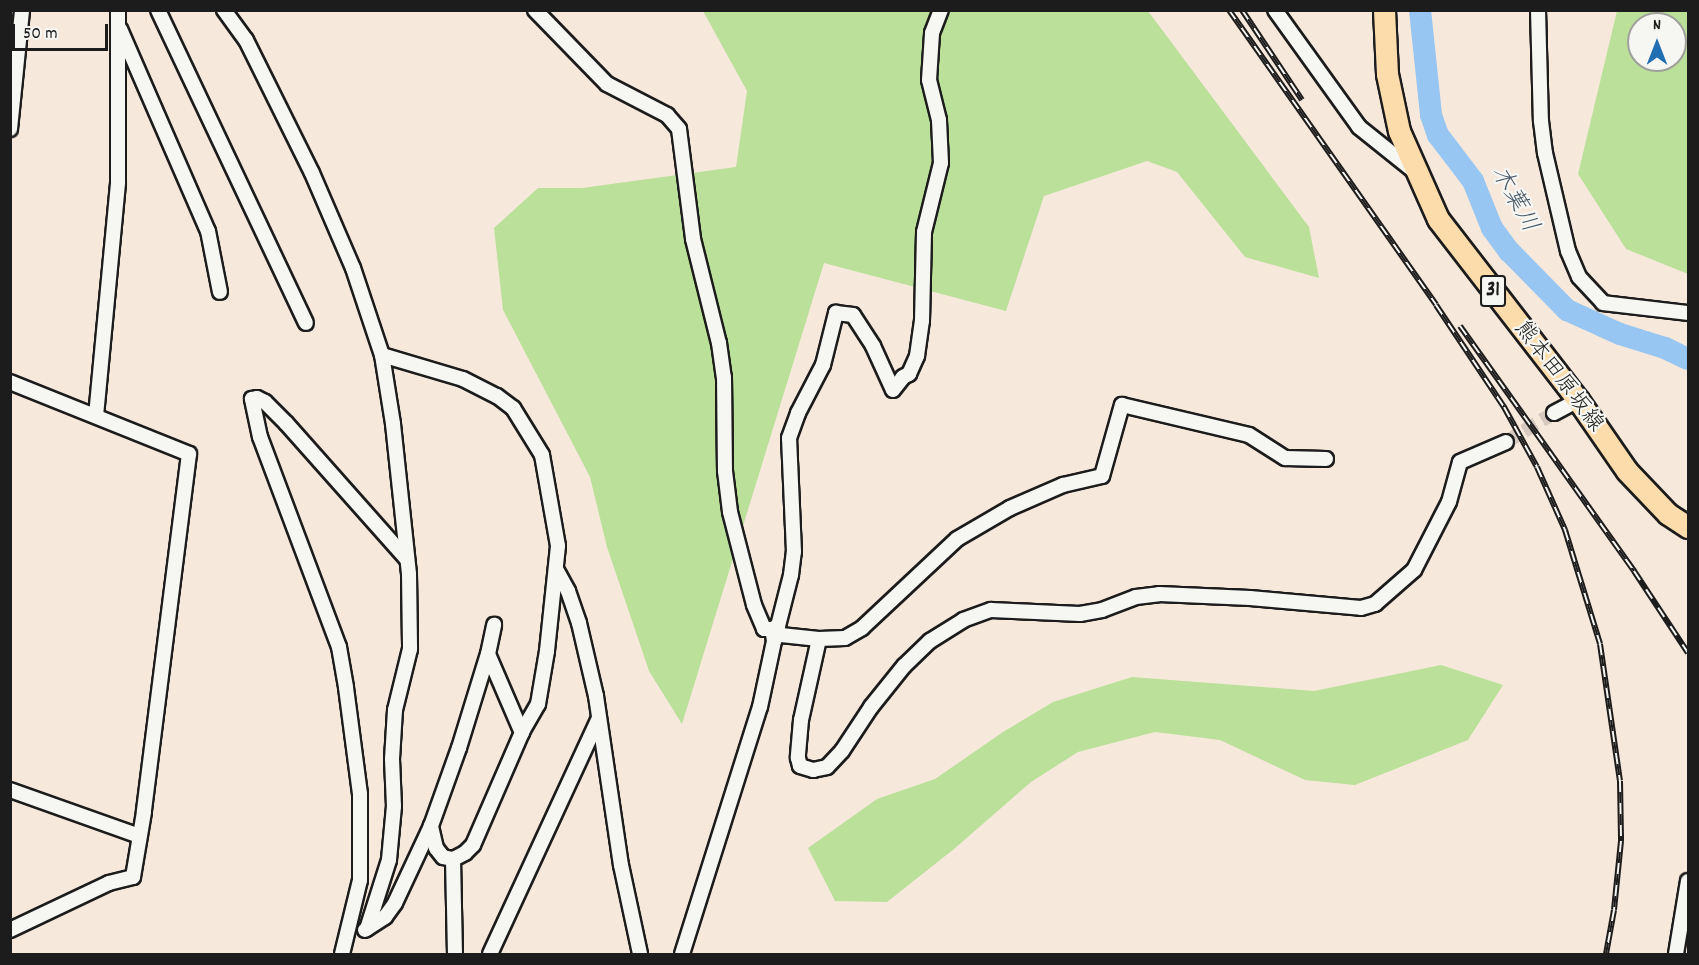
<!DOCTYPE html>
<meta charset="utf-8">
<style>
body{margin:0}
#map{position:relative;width:1699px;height:965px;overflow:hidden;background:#f7e8dc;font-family:Dekko,"Klee One",sans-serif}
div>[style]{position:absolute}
.green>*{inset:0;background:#bbe09a}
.river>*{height:22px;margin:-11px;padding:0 11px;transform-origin:11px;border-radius:11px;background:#97c6f2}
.street-tunnel>*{height:14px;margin-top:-7px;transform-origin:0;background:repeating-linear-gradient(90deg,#d6c9bf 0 14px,transparent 0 21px)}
.roads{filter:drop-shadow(2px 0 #1c1c1c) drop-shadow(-2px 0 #1c1c1c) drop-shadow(0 2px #1c1c1c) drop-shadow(0 -2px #1c1c1c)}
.street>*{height:14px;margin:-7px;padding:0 7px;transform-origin:7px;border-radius:7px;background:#f6f6f2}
.primary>*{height:21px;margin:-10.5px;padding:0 10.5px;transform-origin:10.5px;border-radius:10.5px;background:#fddcac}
.rail>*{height:6px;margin-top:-3px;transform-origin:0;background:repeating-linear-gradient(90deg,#f6f6f2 0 11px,#1c1c1c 0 22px);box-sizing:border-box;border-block:2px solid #1c1c1c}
span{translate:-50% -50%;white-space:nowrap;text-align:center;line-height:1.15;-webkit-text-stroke:4.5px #f6f6f2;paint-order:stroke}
.shield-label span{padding:2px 4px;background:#f6f6f2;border:2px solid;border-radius:4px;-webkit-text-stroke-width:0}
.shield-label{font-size:21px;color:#1c1c1c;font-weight:700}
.street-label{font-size:22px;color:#1c1c1c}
.water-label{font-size:24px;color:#475867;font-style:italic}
.frame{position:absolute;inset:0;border:12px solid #1c1c1c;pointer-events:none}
.north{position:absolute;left:1627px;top:12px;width:60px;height:60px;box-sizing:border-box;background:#f6f6f2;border:2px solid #9f9f9c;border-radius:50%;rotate:0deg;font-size:16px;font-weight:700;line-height:24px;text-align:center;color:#1c1c1c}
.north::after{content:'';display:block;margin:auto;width:21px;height:27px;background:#1f6fb2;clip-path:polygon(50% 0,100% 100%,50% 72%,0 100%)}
.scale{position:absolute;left:12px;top:24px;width:96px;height:27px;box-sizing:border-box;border:3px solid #1c1c1c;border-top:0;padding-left:8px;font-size:18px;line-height:21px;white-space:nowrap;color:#1c1c1c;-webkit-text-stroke:4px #f6f6f2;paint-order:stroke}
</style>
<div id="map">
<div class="green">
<div style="clip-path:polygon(703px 11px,1148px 11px,1309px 227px,1319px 278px,1245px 257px,1177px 172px,1147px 161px,1044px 196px,1006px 311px,824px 263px,682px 724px,649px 671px,607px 547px,590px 477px,503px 310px,494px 228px,538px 188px,582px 188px,736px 167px,747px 91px)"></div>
<div style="clip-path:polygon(evenodd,1617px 11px,1688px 11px,1688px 274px,1626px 249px,1578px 174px,1617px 11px,1639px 24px,1675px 24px,1675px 60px,1639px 60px,1639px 24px)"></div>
<div style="clip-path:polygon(1441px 665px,1503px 685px,1468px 740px,1355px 785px,1305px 780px,1220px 740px,1155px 732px,1078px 752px,1031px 782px,954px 849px,887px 902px,835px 901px,808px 848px,877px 799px,935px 779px,1003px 732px,1053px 702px,1132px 677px,1314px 691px)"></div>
</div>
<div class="river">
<div style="left:1420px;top:10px;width:106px;rotate:84deg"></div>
<div style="left:1431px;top:115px;width:21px;rotate:71deg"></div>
<div style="left:1438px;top:135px;width:58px;rotate:52.7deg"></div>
<div style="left:1473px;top:181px;width:51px;rotate:68deg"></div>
<div style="left:1492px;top:228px;width:29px;rotate:54deg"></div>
<div style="left:1509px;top:251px;width:83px;rotate:45.5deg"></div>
<div style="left:1567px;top:310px;width:58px;rotate:24.4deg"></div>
<div style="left:1620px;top:334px;width:47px;rotate:17.3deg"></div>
<div style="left:1665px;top:348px;width:25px;rotate:26deg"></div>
</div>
<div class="street-tunnel">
<div style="left:1506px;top:442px;width:56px;rotate:-31.1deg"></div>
</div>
<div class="roads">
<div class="street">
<div style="left:158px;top:10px;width:346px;rotate:64.7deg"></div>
<div style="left:224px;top:10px;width:37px;rotate:54deg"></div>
<div style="left:246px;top:40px;width:148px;rotate:63.6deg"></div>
<div style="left:312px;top:173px;width:103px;rotate:66.7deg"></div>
<div style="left:353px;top:268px;width:92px;rotate:71.6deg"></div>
<div style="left:382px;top:355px;width:70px;rotate:80.9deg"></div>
<div style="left:393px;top:424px;width:151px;rotate:83.9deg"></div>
<div style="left:409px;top:574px;width:75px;rotate:89.2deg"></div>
<div style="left:410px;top:649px;width:63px;rotate:103.8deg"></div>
<div style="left:395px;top:710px;width:49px;rotate:93.5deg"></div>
<div style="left:392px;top:759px;width:47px;rotate:87.6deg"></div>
<div style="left:394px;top:806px;width:54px;rotate:95.3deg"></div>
<div style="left:389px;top:860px;width:72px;rotate:107.7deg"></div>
<div style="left:535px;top:10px;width:103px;rotate:45.8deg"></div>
<div style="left:607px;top:84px;width:68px;rotate:27.3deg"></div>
<div style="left:667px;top:115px;width:18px;rotate:49deg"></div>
<div style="left:679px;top:129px;width:111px;rotate:82.7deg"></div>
<div style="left:693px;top:239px;width:107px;rotate:76deg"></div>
<div style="left:719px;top:343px;width:34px;rotate:82deg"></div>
<div style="left:724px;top:377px;width:94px;rotate:89.4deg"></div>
<div style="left:725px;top:471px;width:41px;rotate:83deg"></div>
<div style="left:730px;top:512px;width:96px;rotate:75.5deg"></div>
<div style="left:754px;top:605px;width:26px;rotate:67deg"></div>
<div style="left:764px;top:629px;width:8px"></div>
<div style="left:772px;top:629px;width:11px;rotate:34deg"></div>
<div style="left:781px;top:635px;width:38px;rotate:6deg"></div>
<div style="left:819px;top:639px;width:26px;rotate:-2deg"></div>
<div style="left:845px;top:638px;width:20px;rotate:-30deg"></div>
<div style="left:862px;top:628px;width:130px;rotate:-43.1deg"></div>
<div style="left:957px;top:539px;width:61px;rotate:-30.3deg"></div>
<div style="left:1010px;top:508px;width:58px;rotate:-23.5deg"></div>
<div style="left:1063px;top:485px;width:40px;rotate:-13deg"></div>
<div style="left:1102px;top:476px;width:74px;rotate:-74.3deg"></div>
<div style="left:1122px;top:405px;width:130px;rotate:13.3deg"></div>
<div style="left:1249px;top:435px;width:43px;rotate:32.6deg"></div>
<div style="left:1285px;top:458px;width:41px;rotate:1.4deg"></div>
<div style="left:1275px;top:10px;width:144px;rotate:54.3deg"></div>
<div style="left:1359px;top:127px;width:70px;rotate:38.7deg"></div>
<div style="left:1538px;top:10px;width:111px;rotate:88.5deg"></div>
<div style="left:1541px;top:121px;width:32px;rotate:83deg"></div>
<div style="left:1545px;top:153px;width:101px;rotate:76.8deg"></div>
<div style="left:1568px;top:251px;width:28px;rotate:67deg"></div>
<div style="left:1579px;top:277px;width:35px;rotate:47deg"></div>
<div style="left:1603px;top:303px;width:86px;rotate:6.7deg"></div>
<div style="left:120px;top:29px;width:220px;rotate:66.5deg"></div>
<div style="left:208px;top:231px;width:62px;rotate:78.9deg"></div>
<div style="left:10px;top:129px;width:120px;rotate:-84.2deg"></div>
<div style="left:382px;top:355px;width:84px;rotate:16.5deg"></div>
<div style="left:463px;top:379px;width:38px;rotate:27deg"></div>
<div style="left:497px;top:396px;width:20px;rotate:37deg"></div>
<div style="left:513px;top:408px;width:55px;rotate:58.3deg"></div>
<div style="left:542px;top:455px;width:92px;rotate:80deg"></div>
<div style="left:558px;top:546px;width:106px;rotate:96deg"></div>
<div style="left:547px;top:651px;width:54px;rotate:99.6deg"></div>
<div style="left:538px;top:704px;width:30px;rotate:120deg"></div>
<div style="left:523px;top:730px;width:125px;rotate:113.5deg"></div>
<div style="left:473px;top:845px;width:11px;rotate:135deg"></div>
<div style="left:465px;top:853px;width:13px;rotate:153deg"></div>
<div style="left:453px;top:859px;width:10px;rotate:-169deg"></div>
<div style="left:443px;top:857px;width:11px;rotate:-128deg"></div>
<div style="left:436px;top:848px;width:23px;rotate:-103deg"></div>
<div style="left:10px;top:382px;width:193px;rotate:21.9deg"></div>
<div style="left:189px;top:454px;width:361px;rotate:97.2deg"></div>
<div style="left:144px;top:812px;width:66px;rotate:99.6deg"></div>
<div style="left:133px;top:877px;width:25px;rotate:166deg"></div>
<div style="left:109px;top:883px;width:110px;rotate:154.6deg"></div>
<div style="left:1554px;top:413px;width:27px;rotate:-28deg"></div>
<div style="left:96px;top:416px;width:235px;rotate:-84.6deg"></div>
<div style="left:118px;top:182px;width:172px;rotate:-90deg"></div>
<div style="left:557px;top:571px;width:23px;rotate:61deg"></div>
<div style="left:568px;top:591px;width:34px;rotate:71deg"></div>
<div style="left:579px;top:623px;width:75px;rotate:76.9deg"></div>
<div style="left:596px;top:696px;width:171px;rotate:81.6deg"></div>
<div style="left:621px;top:865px;width:91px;rotate:77.9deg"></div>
<div style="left:772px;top:629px;width:7px;rotate:-27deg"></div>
<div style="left:778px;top:626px;width:53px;rotate:-75.7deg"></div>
<div style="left:791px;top:575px;width:23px;rotate:-83deg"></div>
<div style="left:794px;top:552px;width:114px;rotate:-92.5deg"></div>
<div style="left:789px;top:438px;width:27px;rotate:-70deg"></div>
<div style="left:798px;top:413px;width:54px;rotate:-62.5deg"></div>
<div style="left:823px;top:365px;width:54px;rotate:-76deg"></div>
<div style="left:836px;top:313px;width:17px;rotate:7deg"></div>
<div style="left:853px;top:315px;width:37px;rotate:57deg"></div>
<div style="left:873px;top:346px;width:48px;rotate:65.6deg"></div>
<div style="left:893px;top:390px;width:16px;rotate:-52deg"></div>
<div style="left:903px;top:377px;width:7px;rotate:-27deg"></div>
<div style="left:909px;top:374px;width:20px;rotate:-66deg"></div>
<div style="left:917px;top:356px;width:35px;rotate:-82deg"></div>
<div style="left:922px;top:321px;width:89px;rotate:-88.7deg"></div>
<div style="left:924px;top:232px;width:71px;rotate:-76.2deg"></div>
<div style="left:941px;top:163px;width:43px;rotate:-92.7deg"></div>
<div style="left:939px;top:120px;width:41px;rotate:-104deg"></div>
<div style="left:929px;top:80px;width:47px;rotate:-86.3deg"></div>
<div style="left:932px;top:33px;width:25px;rotate:-69deg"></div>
<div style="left:819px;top:639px;width:83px;rotate:102.5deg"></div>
<div style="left:801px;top:720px;width:38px;rotate:95deg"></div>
<div style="left:798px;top:758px;width:8px;rotate:76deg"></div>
<div style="left:800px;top:766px;width:14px;rotate:17deg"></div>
<div style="left:813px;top:770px;width:14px;rotate:-12deg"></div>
<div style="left:827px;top:767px;width:22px;rotate:-47deg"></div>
<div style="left:842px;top:751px;width:53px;rotate:-56.6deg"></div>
<div style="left:871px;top:707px;width:53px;rotate:-51.2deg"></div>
<div style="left:904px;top:666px;width:36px;rotate:-44deg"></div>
<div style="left:930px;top:641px;width:39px;rotate:-32deg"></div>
<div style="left:963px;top:620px;width:30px;rotate:-20deg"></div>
<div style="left:991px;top:610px;width:89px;rotate:2.6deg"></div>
<div style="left:1080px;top:614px;width:22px;rotate:-10deg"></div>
<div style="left:1102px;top:610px;width:36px;rotate:-21deg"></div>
<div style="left:1136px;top:597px;width:23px;rotate:-7deg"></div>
<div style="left:1159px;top:594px;width:91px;rotate:2.5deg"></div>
<div style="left:1250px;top:598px;width:111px;rotate:5.1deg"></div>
<div style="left:1361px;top:608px;width:15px;rotate:-16deg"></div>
<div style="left:1375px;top:604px;width:52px;rotate:-41.1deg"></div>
<div style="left:1414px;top:570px;width:76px;rotate:-62.8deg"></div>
<div style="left:1449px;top:502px;width:41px;rotate:-74.6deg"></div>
<div style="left:1460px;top:462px;width:50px;rotate:-23.5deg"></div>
<div style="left:488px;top:654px;width:86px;rotate:66.7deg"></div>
<div style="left:10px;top:790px;width:137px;rotate:19.6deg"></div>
<div style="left:453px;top:859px;width:95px;rotate:88.8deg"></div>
<div style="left:365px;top:930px;width:24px;rotate:-33deg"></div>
<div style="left:385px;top:917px;width:17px;rotate:-54deg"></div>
<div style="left:395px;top:903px;width:85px;rotate:-64.9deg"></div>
<div style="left:431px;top:826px;width:83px;rotate:-70.3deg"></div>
<div style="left:459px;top:748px;width:98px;rotate:-72.9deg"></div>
<div style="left:488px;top:654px;width:30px;rotate:-78deg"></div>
<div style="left:342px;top:954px;width:76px;rotate:-76.3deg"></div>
<div style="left:360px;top:880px;width:86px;rotate:-90deg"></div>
<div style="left:360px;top:794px;width:108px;rotate:-97.5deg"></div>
<div style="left:346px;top:687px;width:41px;rotate:-99.9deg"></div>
<div style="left:339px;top:647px;width:224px;rotate:-110.6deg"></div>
<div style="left:260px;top:437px;width:39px;rotate:-102deg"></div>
<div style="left:252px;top:399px;width:5px;rotate:-11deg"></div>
<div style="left:257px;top:398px;width:9px;rotate:27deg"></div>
<div style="left:265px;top:402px;width:30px;rotate:45deg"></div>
<div style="left:286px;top:423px;width:181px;rotate:48.4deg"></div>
<div style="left:490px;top:954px;width:258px;rotate:-65.2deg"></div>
<div style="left:682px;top:954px;width:259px;rotate:-72.5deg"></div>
<div style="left:760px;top:707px;width:67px;rotate:-78deg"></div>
<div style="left:774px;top:641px;width:12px;rotate:-99deg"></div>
<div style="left:1676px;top:954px;width:74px;rotate:-80.7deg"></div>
</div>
<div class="primary">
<div style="left:1384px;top:10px;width:64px;rotate:87.3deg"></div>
<div style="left:1387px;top:74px;width:58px;rotate:78.1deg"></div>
<div style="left:1399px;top:131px;width:96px;rotate:66.1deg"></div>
<div style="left:1438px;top:219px;width:229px;rotate:52.3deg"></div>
<div style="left:1578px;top:400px;width:86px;rotate:55.4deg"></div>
<div style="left:1627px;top:471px;width:59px;rotate:46.4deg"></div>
<div style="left:1668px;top:514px;width:24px;rotate:33deg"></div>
</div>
</div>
<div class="rail">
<div style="left:1229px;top:10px;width:360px;rotate:54.9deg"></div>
<div style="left:1436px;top:305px;width:123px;rotate:56.3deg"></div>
<div style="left:1504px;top:407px;width:68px;rotate:61.2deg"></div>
<div style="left:1537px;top:467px;width:69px;rotate:66deg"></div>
<div style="left:1565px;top:530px;width:119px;rotate:72.9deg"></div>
<div style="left:1600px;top:644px;width:138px;rotate:81.7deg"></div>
<div style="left:1620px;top:781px;width:60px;rotate:89deg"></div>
<div style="left:1621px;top:841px;width:69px;rotate:95.8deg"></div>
<div style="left:1614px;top:910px;width:45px;rotate:100.3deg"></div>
<div style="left:1242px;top:10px;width:108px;rotate:56.3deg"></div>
<div style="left:1460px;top:326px;width:301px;rotate:54.6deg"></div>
<div style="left:1634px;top:571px;width:98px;rotate:56.6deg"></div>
</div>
<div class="shield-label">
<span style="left:1493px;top:291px">31</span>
</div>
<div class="street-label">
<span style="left:1558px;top:377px;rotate:53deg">熊本田原坂線</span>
</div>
<div class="water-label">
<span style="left:1513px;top:200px;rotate:61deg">木葉川</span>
</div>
<div class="frame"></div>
<div class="north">N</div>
<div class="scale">50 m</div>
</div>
